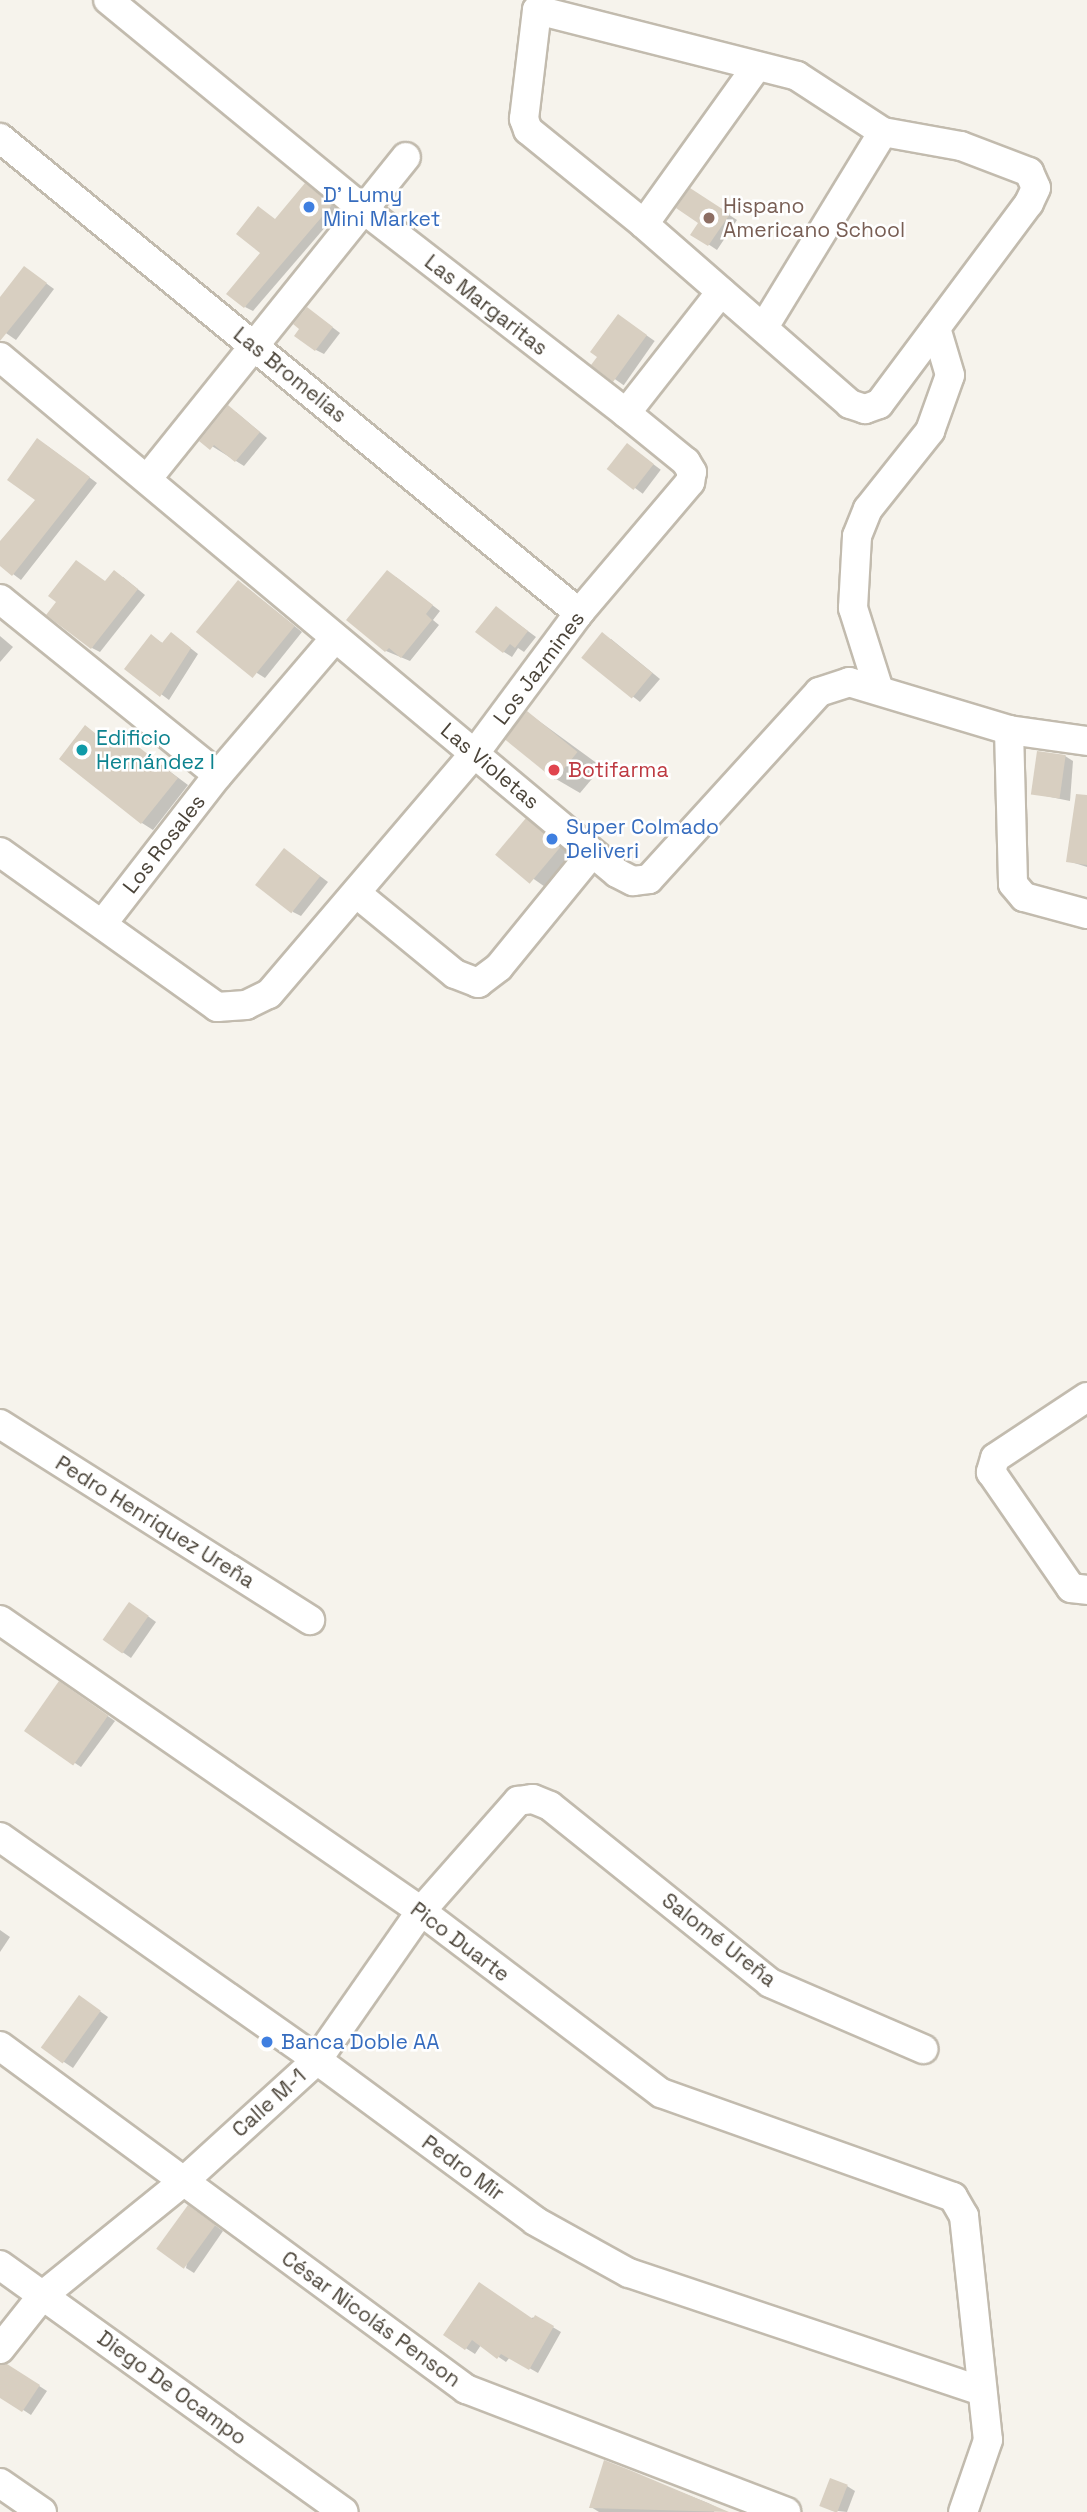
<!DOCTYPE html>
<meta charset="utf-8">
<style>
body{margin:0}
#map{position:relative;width:1087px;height:2512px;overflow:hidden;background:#f6f3ec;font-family:"Space Grotesk",sans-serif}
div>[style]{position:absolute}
.shadow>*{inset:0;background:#0003;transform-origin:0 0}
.building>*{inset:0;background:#d8cfc1;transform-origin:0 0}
.roads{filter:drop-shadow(2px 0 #c2bbae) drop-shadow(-2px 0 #c2bbae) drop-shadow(0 2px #c2bbae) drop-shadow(0 -2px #c2bbae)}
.street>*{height:28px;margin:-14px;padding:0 14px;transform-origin:14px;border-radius:14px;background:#fff}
.dots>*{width:19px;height:19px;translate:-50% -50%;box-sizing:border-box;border:4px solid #fff;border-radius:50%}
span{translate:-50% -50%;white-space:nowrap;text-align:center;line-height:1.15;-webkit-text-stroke:5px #fff;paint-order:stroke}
.shop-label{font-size:21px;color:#366cbe}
.left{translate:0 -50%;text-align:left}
.education-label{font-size:21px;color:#785e54}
.street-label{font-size:21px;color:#4b4439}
.culture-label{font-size:21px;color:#0d838f}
.health-label{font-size:21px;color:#be3a42}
</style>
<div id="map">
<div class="shadow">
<div style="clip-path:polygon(314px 190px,339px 211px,253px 311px,245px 307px,277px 221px)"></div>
<div style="clip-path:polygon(699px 195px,737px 220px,717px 250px,693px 234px,700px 223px)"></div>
<div style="clip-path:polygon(32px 273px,54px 289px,16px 340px,0 329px,0 300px)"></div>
<div style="clip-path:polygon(315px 314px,340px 333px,324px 354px,316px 350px)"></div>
<div style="left:626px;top:321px;width:35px;height:54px;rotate:35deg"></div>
<div style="clip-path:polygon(236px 412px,267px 438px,244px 466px,202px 440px)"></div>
<div style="clip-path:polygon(46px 445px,97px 483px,21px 580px,1px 565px,0 543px,37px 499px)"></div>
<div style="left:628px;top:445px;width:41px;height:30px;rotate:37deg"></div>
<div style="clip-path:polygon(123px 577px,145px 595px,100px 652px,92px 648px,106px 583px)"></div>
<div style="clip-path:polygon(396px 577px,440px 611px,433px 620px,439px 625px,410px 661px,386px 651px)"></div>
<div style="clip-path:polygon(246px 587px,302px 632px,265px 678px,257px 673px)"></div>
<div style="clip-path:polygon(497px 608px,536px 637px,524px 652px,518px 648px,512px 657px,504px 652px)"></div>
<div style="clip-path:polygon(0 636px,13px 647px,0 662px)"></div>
<div style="clip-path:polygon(151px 636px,164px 644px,179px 639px,198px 654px,169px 700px,126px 668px)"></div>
<div style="clip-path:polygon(611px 639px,660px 679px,640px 702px,583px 658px)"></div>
<div style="clip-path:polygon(528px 713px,602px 767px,580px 793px,556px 779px)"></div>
<div style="clip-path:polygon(85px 728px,113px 746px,121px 735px,188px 785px,153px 830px,142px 823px)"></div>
<div style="clip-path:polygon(1065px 756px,1073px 761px,1070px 801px,1036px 794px)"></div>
<div style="clip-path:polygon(1087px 820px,1087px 867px,1068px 861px)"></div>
<div style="left:526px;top:821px;width:71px;height:43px;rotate:35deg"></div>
<div style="clip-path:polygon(292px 855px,328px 882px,301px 916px,293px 912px)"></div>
<div style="clip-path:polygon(138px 1609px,156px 1622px,131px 1658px,105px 1640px)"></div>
<div style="clip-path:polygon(67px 1688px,115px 1721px,81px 1767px,26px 1731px)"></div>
<div style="clip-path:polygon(0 1930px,10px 1937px,0 1952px)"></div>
<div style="clip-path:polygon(87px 2002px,108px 2017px,73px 2068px,43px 2048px)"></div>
<div style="clip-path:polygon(197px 2212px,223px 2231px,194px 2273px,186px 2268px)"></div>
<div style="clip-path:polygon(536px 2317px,561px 2332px,538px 2373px,510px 2357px,506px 2362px,481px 2345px,475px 2354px,445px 2335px)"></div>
<div style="clip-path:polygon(0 2366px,16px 2371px,47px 2391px,31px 2415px,0 2395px)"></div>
<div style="clip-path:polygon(605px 2462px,708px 2503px,716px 2507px,714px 2512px,599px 2512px,591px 2507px)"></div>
<div style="clip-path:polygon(847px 2486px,855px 2491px,847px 2512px,830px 2510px)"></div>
</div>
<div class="building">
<div style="clip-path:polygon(305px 183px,332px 205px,244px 308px,226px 294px,260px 253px,236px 234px,258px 206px,275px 219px)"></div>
<div style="clip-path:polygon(690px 188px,730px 214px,708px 246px,690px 235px,698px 223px,676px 208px)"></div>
<div style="clip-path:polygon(24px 266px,47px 283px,0 341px,0 297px)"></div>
<div style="clip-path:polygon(307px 307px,333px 327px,315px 351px,294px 336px,299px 329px,293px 324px)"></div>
<div style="clip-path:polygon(618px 314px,647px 335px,613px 382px,591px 365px,597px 357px,590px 352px)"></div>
<div style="clip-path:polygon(228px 405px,260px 432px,235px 462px,214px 445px,210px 450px,199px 441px)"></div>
<div style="clip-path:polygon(37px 438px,90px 477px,12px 576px,0 566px,0 541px,35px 500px,7px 480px)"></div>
<div style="left:627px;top:443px;width:34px;height:33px;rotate:38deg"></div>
<div style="clip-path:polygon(76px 560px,105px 581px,114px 570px,138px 589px,91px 649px,46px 615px,56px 602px,48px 596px)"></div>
<div style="clip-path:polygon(387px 570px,433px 605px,426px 614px,432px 620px,401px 658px,389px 648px,385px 652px,346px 620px)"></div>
<div style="left:238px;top:580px;width:73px;height:67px;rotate:39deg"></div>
<div style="clip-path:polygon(496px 606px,528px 631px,515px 648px,510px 644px,503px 653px,475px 632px)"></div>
<div style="clip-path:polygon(171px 632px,191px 648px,160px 697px,124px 669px,151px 634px,162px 643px)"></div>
<div style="left:602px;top:632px;width:65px;height:33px;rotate:39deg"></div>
<div style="left:527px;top:711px;width:65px;height:36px;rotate:39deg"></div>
<div style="clip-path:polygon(85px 725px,111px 746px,121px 733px,178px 778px,141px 824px,59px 759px)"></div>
<div style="left:1037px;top:751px;width:29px;height:44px;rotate:8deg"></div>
<div style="clip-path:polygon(1076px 794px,1087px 795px,1087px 865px,1066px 862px)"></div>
<div style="left:526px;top:818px;width:45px;height:48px;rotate:40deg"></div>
<div style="left:284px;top:848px;width:46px;height:47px;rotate:38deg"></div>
<div style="left:129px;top:1602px;width:24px;height:46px;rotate:35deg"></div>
<div style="left:59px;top:1681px;width:60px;height:61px;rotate:35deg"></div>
<div style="left:79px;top:1995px;width:27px;height:65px;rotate:36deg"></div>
<div style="left:188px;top:2205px;width:34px;height:54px;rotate:36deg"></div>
<div style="clip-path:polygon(479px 2282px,533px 2319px,535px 2315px,554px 2326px,529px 2370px,501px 2354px,497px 2359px,472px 2340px,465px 2350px,443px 2335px)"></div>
<div style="clip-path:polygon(7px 2364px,40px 2385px,22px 2412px,0 2398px,0 2365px)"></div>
<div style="clip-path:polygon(604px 2460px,632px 2471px,729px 2512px,589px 2508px)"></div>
<div style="left:830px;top:2478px;width:19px;height:30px;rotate:21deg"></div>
</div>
<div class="roads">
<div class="street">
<div style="left:0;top:138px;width:749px;rotate:39.36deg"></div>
<div style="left:644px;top:224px;width:149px;rotate:-141deg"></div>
<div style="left:528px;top:130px;width:12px;rotate:-110deg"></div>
<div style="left:524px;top:119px;width:110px;rotate:-83.2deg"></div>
<div style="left:537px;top:10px;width:268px;rotate:14.2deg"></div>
<div style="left:797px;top:76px;width:103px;rotate:33.1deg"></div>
<div style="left:883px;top:132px;width:79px;rotate:10.2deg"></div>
<div style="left:961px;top:146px;width:73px;rotate:20.9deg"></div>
<div style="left:1029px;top:172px;width:17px;rotate:66deg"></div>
<div style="left:1036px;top:188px;width:17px;rotate:115deg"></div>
<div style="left:1029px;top:203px;width:251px;rotate:126.7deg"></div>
<div style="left:879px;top:404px;width:15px;rotate:160deg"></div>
<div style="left:865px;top:409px;width:16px;rotate:-162deg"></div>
<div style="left:850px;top:404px;width:274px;rotate:-138.9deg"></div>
<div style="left:644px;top:224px;width:194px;rotate:-54.4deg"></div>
<div style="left:764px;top:327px;width:228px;rotate:-58.6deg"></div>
<div style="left:0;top:357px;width:804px;rotate:39.91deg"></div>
<div style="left:617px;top:873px;width:18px;rotate:27deg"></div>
<div style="left:633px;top:881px;width:16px;rotate:-7deg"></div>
<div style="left:649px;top:879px;width:253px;rotate:-47.7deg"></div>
<div style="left:819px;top:692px;width:32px;rotate:-18deg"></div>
<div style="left:849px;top:682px;width:167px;rotate:16.7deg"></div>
<div style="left:1009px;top:730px;width:154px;rotate:88.5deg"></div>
<div style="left:1013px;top:884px;width:17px;rotate:50deg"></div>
<div style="left:1024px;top:897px;width:65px;rotate:15.1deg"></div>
<div style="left:626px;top:413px;width:154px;rotate:-51.9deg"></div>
<div style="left:147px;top:479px;width:413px;rotate:-51.2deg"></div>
<div style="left:0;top:599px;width:280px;rotate:38.9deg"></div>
<div style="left:879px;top:690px;width:86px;rotate:-107.6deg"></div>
<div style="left:853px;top:608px;width:72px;rotate:-86.8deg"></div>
<div style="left:857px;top:536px;width:29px;rotate:-68deg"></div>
<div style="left:868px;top:509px;width:100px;rotate:-51.5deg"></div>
<div style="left:930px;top:431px;width:59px;rotate:-70.3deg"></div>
<div style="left:950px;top:375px;width:49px;rotate:-106.6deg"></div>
<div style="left:1009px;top:730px;width:79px;rotate:8deg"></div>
<div style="left:0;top:852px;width:267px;rotate:35.5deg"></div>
<div style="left:217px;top:1007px;width:29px;rotate:-4deg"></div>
<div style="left:246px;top:1005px;width:25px;rotate:-26deg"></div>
<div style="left:269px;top:994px;width:317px;rotate:-49.5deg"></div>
<div style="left:475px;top:753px;width:174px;rotate:-53.4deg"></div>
<div style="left:579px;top:613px;width:172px;rotate:-49.7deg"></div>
<div style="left:690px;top:482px;width:10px;rotate:-79deg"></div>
<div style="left:692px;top:472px;width:12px;rotate:-121deg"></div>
<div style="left:686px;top:462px;width:77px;rotate:-140.8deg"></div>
<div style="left:626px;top:413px;width:331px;rotate:-142.2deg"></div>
<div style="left:364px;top:210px;width:331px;rotate:-140.6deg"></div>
<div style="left:356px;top:893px;width:128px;rotate:39.3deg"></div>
<div style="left:455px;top:974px;width:25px;rotate:21deg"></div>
<div style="left:478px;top:983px;width:26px;rotate:-37deg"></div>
<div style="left:499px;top:967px;width:147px;rotate:-50.8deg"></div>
<div style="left:103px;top:923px;width:187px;rotate:-52.2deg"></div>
<div style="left:218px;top:775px;width:180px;rotate:-49.5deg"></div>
<div style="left:1087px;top:1397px;width:110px;rotate:146.5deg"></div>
<div style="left:995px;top:1458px;width:15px;rotate:106deg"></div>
<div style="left:991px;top:1472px;width:141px;rotate:55.4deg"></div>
<div style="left:1071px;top:1588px;width:16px;rotate:7deg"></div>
<div style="left:0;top:1424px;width:367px;rotate:32.3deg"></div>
<div style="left:0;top:1620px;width:512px;rotate:34.65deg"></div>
<div style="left:421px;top:1911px;width:301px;rotate:37.2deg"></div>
<div style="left:661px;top:2093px;width:310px;rotate:19.6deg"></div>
<div style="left:953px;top:2197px;width:22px;rotate:60deg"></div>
<div style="left:964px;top:2216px;width:225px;rotate:83.9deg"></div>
<div style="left:988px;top:2440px;width:76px;rotate:109.1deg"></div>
<div style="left:0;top:1837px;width:388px;rotate:35.1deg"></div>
<div style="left:317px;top:2060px;width:271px;rotate:36.4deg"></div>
<div style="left:535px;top:2221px;width:107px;rotate:29deg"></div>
<div style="left:629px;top:2273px;width:372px;rotate:18.5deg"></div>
<div style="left:0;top:2046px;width:579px;rotate:36.35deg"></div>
<div style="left:466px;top:2389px;width:343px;rotate:21deg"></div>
<div style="left:0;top:2265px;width:423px;rotate:35.7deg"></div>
<div style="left:0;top:2349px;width:68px;rotate:-51.6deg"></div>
<div style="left:42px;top:2296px;width:183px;rotate:-39deg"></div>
<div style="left:184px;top:2181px;width:180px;rotate:-42.3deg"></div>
<div style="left:317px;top:2060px;width:182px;rotate:-55.1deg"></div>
<div style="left:421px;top:1911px;width:147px;rotate:-48.6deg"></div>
<div style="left:518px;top:1801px;width:15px;rotate:-8deg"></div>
<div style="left:533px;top:1799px;width:18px;rotate:22deg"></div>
<div style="left:550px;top:1806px;width:282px;rotate:38.8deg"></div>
<div style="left:770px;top:1983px;width:167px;rotate:23.3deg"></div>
<div style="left:0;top:2483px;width:51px;rotate:34.6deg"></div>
</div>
</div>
<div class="dots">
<div style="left:309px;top:207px;background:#3f7fe0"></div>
<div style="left:709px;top:218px;background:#8d6e63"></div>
<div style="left:82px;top:750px;background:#0f9aa8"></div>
<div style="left:554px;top:770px;background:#e0444e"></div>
<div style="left:552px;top:839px;background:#3f7fe0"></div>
<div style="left:267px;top:2042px;background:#3f7fe0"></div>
</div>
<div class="shop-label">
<span class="left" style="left:323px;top:207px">D' Lumy<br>Mini Market</span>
<span class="left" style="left:566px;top:839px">Super Colmado<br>Deliveri</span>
<span class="left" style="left:281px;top:2042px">Banca Doble AA</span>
</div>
<div class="education-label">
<span class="left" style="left:723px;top:218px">Hispano<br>Americano School</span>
</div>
<div class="street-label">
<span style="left:486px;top:305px;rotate:38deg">Las Margaritas</span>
<span style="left:290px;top:375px;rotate:39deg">Las Bromelias</span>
<span style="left:539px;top:668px;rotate:-53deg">Los Jazmines</span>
<span style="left:490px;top:766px;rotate:40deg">Las Violetas</span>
<span style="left:164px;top:844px;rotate:-52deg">Los Rosales</span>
<span style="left:155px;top:1522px;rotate:32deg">Pedro Henriquez Ureña</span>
<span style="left:719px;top:1940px;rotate:38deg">Salomé Ureña</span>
<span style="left:460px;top:1942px;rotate:37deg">Pico Duarte</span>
<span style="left:269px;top:2103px;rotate:-42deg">Calle M-1</span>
<span style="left:463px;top:2168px;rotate:36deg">Pedro Mir</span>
<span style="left:371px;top:2319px;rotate:36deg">César Nicolás Penson</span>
<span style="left:172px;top:2388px;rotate:36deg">Diego De Ocampo</span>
</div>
<div class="culture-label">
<span class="left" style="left:96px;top:750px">Edificio<br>Hernández I</span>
</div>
<div class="health-label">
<span class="left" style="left:568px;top:770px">Botifarma</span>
</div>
</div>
